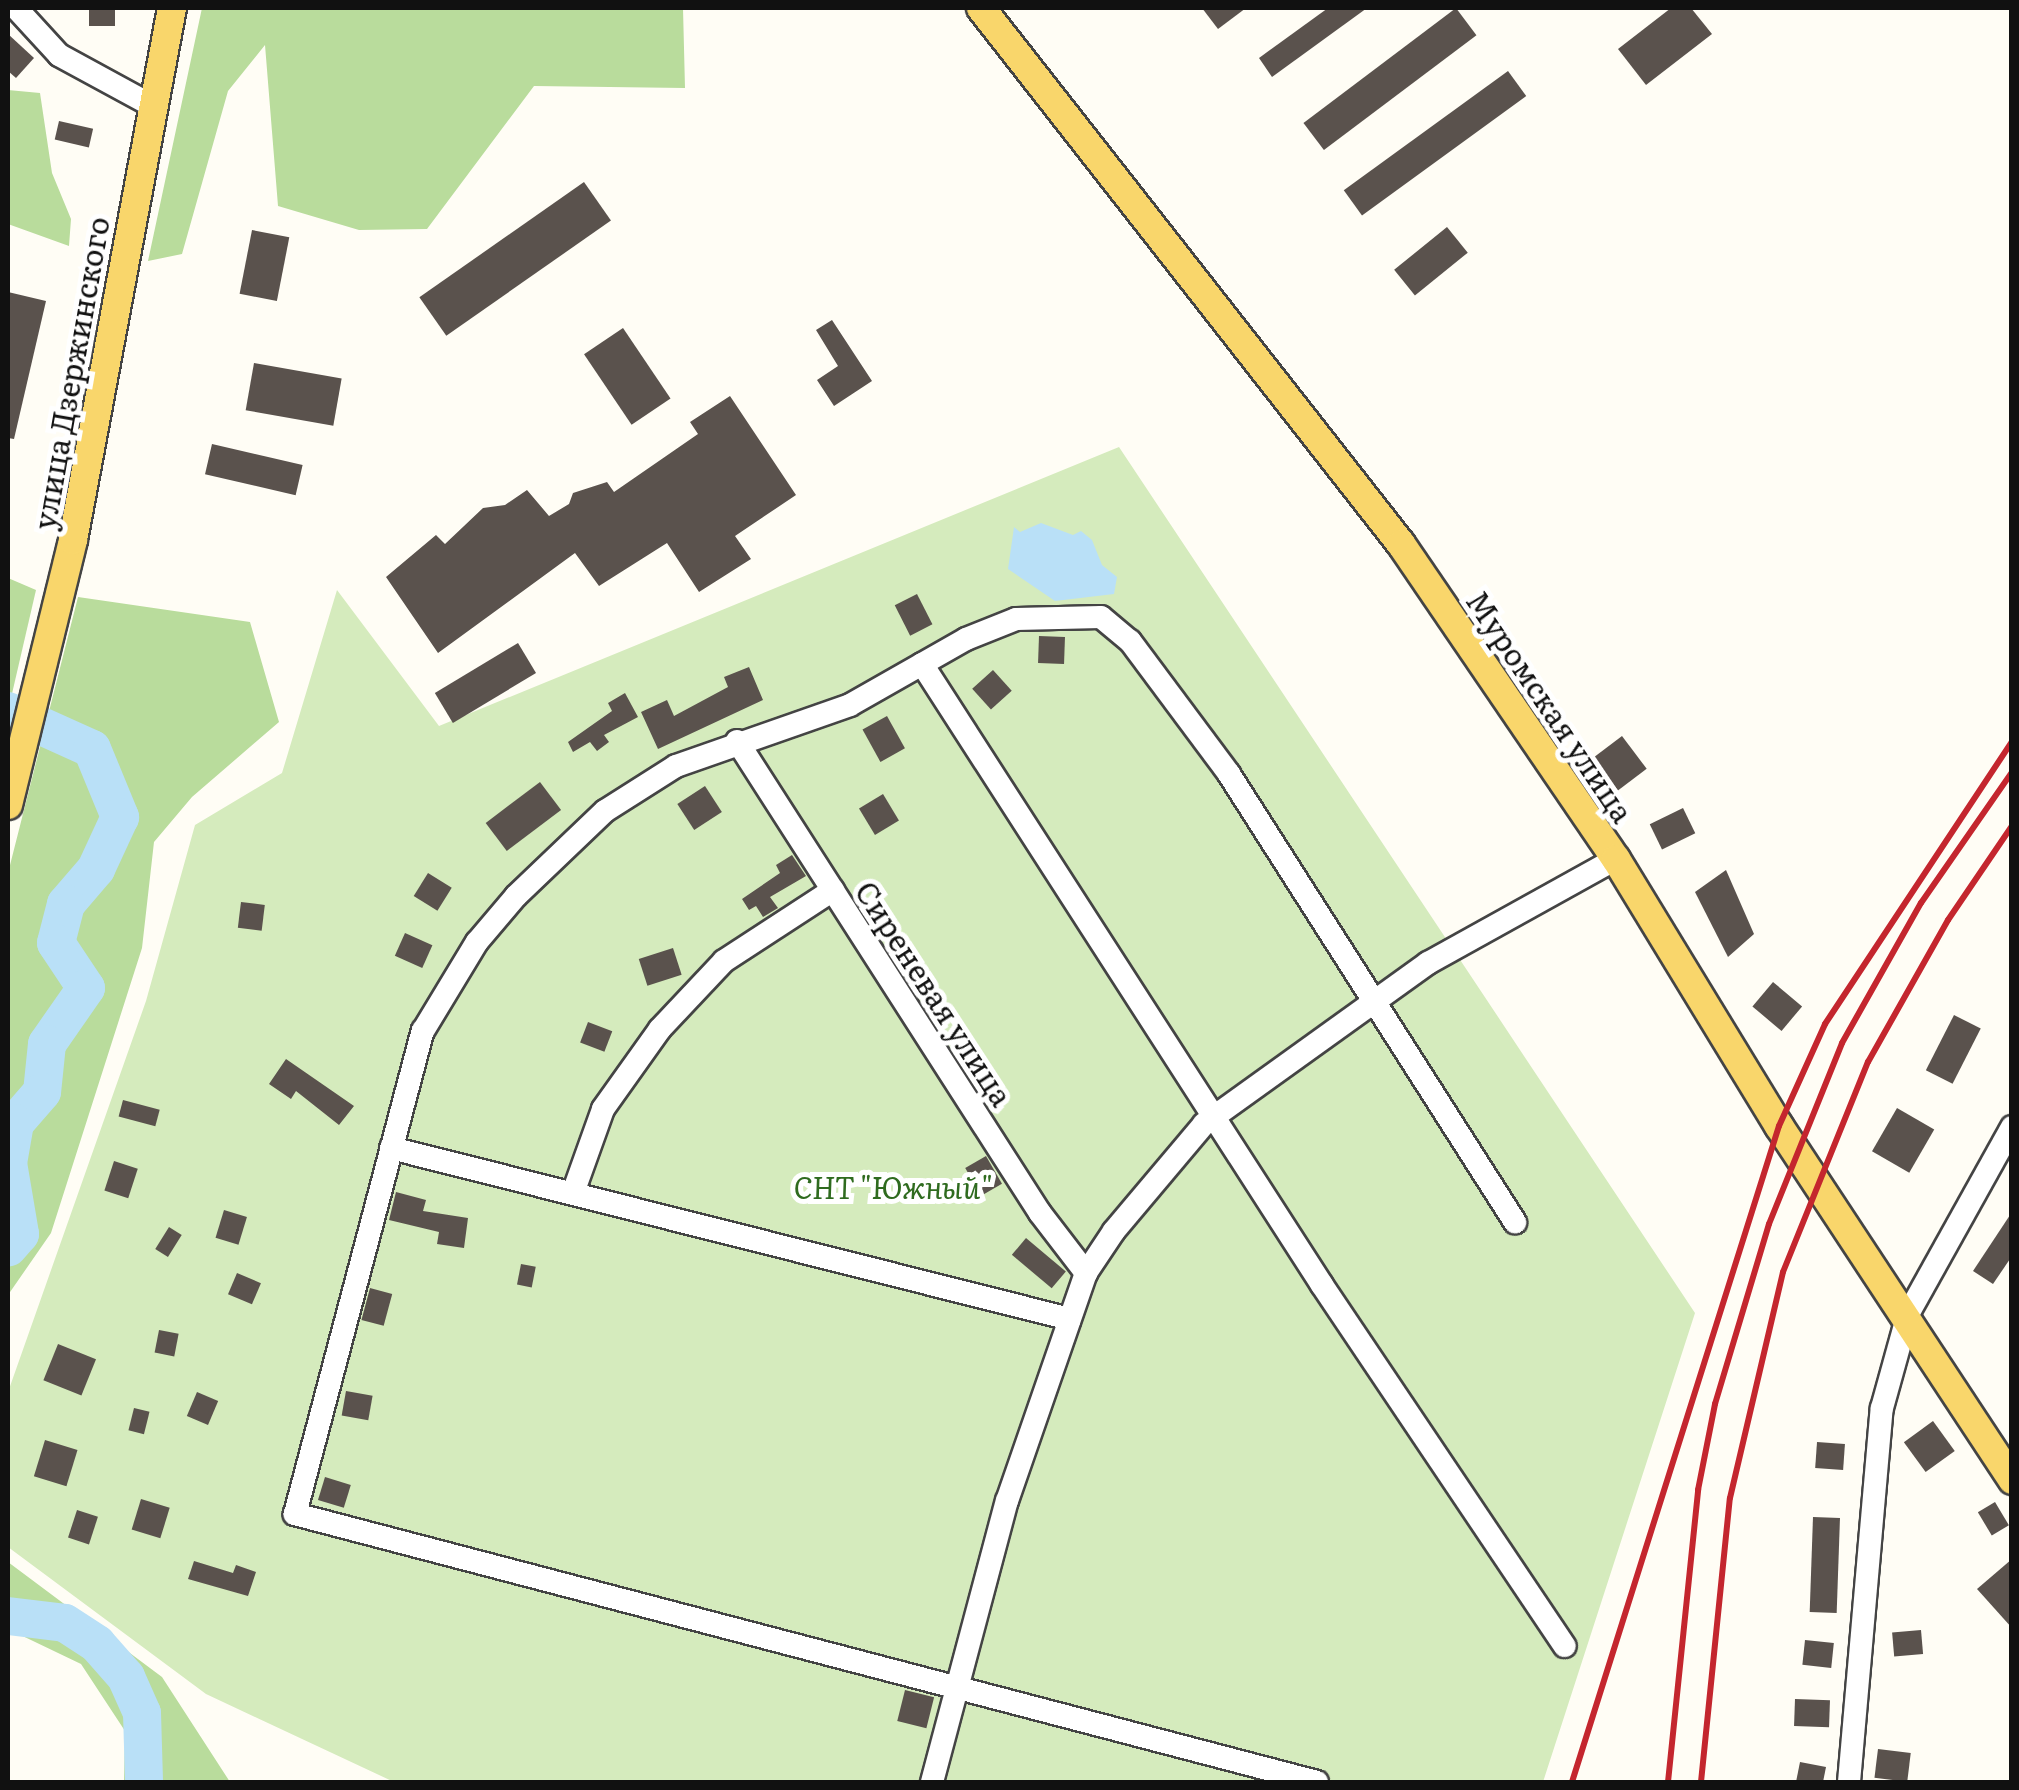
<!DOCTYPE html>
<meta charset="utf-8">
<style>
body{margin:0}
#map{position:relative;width:2019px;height:1790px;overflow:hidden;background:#fffdf5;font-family:Literata,serif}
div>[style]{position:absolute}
.green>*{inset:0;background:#d5ebbd}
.forest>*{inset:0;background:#b9dc9c}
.water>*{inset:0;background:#b9e0f7}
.river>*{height:38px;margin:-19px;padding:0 19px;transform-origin:19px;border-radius:19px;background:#b9e0f7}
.building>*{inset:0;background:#5a524d;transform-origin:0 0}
.roads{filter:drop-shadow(2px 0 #444) drop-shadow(-2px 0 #444) drop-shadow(0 2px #444) drop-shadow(0 -2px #444)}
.minor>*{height:22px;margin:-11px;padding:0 11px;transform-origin:11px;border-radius:11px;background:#fff}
.major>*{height:28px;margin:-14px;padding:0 14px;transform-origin:14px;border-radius:14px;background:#f9d66b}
.rail>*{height:6px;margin:-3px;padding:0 3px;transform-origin:3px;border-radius:3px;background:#c4262e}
span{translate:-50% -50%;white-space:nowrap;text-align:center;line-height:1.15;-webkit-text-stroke:10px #fff;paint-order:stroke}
.street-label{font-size:30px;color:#111}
.park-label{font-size:30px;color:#2f6b1f;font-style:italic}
.frame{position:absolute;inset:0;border:10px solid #111;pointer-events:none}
</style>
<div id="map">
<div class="green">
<div style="clip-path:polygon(1119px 447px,1695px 1313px,1543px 1782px,394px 1782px,206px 1694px,8px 1547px,8px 1392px,146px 1001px,195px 825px,282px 773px,337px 590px,439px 726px)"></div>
</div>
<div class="forest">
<div style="clip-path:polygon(202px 8px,683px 8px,685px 88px,534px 86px,427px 229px,359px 230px,278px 206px,265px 45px,228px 91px,182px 254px,148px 261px)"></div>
<div style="clip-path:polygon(8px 90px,40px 93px,52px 173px,71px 219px,69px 246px,8px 224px)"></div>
<div style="clip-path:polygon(8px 578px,36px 590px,8px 711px)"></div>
<div style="clip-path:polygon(78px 597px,250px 622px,279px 722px,192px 797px,154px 842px,142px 948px,51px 1233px,8px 1295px,8px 873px)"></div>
<div style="clip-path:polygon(8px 1562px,162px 1677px,230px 1782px,124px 1782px,125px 1731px,81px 1664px,8px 1629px)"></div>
</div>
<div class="water">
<div style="clip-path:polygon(1041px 523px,1073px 535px,1081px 531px,1092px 540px,1102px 565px,1117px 577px,1114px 594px,1055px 601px,1008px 569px,1014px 527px,1020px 532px)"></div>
</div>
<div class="river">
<div style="left:8px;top:711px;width:92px;rotate:24.3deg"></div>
<div style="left:92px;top:749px;width:74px;rotate:67.6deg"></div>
<div style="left:120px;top:817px;width:57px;rotate:114.8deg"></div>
<div style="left:96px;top:869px;width:46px;rotate:130.6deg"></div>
<div style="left:66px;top:904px;width:40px;rotate:104.4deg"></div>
<div style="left:56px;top:943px;width:54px;rotate:56.3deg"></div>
<div style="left:86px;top:988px;width:68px;rotate:124.9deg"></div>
<div style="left:47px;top:1044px;width:48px;rotate:95.9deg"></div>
<div style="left:42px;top:1092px;width:41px;rotate:131.1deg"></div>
<div style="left:15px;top:1123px;width:41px;rotate:99.9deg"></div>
<div style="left:8px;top:1163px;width:72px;rotate:80.4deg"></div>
<div style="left:20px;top:1234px;width:18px;rotate:131deg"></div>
<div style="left:8px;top:1616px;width:57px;rotate:7deg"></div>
<div style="left:65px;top:1623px;width:38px;rotate:33deg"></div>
<div style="left:97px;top:1644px;width:44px;rotate:48.7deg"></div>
<div style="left:126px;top:1677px;width:39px;rotate:66deg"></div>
<div style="left:142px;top:1713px;width:69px;rotate:88.3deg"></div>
</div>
<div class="building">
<div style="left:89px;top:8px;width:26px;height:18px"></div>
<div style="clip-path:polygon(1202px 8px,1246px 8px,1218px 29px)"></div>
<div style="clip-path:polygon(1328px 8px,1367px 8px,1272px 77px,1259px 58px)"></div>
<div style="left:1456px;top:8px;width:34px;height:191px;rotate:53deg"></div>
<div style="clip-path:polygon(1671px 8px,1691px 8px,1712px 34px,1646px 85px,1618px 49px)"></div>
<div style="clip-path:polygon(8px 34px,34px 58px,16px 78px,8px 71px)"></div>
<div style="left:1508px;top:71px;width:31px;height:203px;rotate:54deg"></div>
<div style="left:59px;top:121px;width:35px;height:19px;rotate:13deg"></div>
<div style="left:584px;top:182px;width:47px;height:201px;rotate:55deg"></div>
<div style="left:1447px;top:227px;width:33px;height:68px;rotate:51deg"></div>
<div style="left:252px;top:230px;width:38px;height:65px;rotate:11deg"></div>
<div style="clip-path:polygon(8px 292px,46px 301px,14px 439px,8px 438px)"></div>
<div style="clip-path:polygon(832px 320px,872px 381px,834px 406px,817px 380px,838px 366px,816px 330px)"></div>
<div style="left:623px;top:328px;width:85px;height:47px;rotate:56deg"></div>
<div style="left:254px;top:363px;width:89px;height:48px;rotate:10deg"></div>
<div style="clip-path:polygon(730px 396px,796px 495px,735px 536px,751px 559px,699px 592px,667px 543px,599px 586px,575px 553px,438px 653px,386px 577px,436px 535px,445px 544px,483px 508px,505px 505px,527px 490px,549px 516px,569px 504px,573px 493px,607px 482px,614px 492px,698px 434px,690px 422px)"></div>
<div style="left:212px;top:444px;width:93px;height:31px;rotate:13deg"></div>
<div style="left:917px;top:594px;width:34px;height:25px;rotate:63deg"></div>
<div style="left:1039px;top:636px;width:26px;height:27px;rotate:2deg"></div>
<div style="left:518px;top:643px;width:35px;height:97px;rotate:59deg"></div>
<div style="clip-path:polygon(749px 667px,763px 700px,658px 749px,641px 712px,667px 700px,674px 716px,728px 687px,724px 677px)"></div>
<div style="left:993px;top:670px;width:28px;height:28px;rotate:48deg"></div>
<div style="clip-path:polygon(625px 693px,638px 717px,604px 735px,609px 742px,597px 751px,590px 742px,573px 752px,568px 742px,612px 711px,608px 703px)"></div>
<div style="left:887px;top:716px;width:37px;height:28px;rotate:61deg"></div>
<div style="left:1622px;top:736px;width:41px;height:36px;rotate:53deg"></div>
<div style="left:540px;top:782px;width:35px;height:68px;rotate:53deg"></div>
<div style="left:705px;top:786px;width:31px;height:33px;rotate:57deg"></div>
<div style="left:883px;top:794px;width:31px;height:28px;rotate:59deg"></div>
<div style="left:1683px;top:808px;width:28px;height:37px;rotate:64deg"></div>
<div style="clip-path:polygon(792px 855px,806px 876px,770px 897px,778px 908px,763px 917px,756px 906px,749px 910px,742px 899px,780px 873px,776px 865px)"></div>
<div style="clip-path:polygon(1726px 870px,1754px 934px,1728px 957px,1695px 892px)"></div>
<div style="left:428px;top:873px;width:28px;height:27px;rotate:32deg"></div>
<div style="left:241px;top:902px;width:24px;height:26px;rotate:7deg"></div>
<div style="left:405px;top:933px;width:30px;height:25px;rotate:24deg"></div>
<div style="left:673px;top:948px;width:28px;height:36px;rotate:72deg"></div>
<div style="left:1773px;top:982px;width:38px;height:32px;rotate:40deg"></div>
<div style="left:1954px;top:1015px;width:30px;height:62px;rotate:27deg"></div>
<div style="left:588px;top:1022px;width:26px;height:22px;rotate:21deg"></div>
<div style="clip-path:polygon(286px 1059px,354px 1106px,339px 1125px,296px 1091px,291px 1099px,269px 1084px)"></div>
<div style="left:123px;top:1100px;width:38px;height:17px;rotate:15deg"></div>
<div style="left:1897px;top:1108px;width:43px;height:50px;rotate:30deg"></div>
<div style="left:986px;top:1156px;width:32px;height:24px;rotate:60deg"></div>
<div style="left:114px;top:1161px;width:25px;height:31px;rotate:18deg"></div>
<div style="clip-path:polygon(396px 1192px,426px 1200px,423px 1211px,468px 1218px,464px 1248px,437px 1244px,439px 1232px,389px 1220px)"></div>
<div style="left:224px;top:1210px;width:24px;height:29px;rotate:17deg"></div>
<div style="clip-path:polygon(2012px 1212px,2012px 1256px,1993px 1284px,1973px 1271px)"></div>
<div style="left:169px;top:1227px;width:15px;height:26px;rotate:32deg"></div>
<div style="left:1026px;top:1238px;width:52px;height:22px;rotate:40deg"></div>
<div style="left:521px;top:1264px;width:15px;height:21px;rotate:11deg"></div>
<div style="left:237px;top:1273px;width:26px;height:23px;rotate:23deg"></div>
<div style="left:370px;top:1288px;width:23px;height:33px;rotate:15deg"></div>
<div style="left:159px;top:1330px;width:20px;height:23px;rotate:11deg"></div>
<div style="left:58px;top:1344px;width:41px;height:39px;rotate:22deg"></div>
<div style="left:346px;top:1391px;width:27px;height:25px;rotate:10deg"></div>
<div style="left:197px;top:1392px;width:23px;height:26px;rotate:23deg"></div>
<div style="left:134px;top:1408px;width:16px;height:23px;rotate:14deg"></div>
<div style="left:1933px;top:1421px;width:37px;height:36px;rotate:54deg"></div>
<div style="left:45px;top:1440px;width:34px;height:38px;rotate:17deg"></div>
<div style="left:1817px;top:1442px;width:28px;height:26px;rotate:4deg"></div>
<div style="left:325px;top:1477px;width:27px;height:24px;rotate:17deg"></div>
<div style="left:141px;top:1499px;width:30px;height:32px;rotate:17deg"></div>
<div style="left:1995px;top:1502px;width:27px;height:20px;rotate:59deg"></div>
<div style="left:77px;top:1510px;width:22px;height:29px;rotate:18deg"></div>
<div style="left:1813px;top:1517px;width:27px;height:95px;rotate:2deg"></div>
<div style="clip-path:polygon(2012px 1559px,2012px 1628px,1977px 1589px)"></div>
<div style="clip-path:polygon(194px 1561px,233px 1573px,236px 1565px,256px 1572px,248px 1596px,188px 1579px)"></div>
<div style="left:1921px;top:1630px;width:24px;height:29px;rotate:85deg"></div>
<div style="left:1805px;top:1640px;width:29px;height:25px;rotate:6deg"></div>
<div style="left:905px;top:1690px;width:30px;height:32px;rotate:14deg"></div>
<div style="left:1795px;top:1699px;width:35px;height:27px;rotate:2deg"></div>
<div style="left:1878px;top:1749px;width:33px;height:29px;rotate:7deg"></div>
<div style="clip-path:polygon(1800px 1762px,1826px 1767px,1823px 1782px,1796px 1782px)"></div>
</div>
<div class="roads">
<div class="minor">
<div style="left:16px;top:8px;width:64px;rotate:47.5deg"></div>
<div style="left:59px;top:55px;width:107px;rotate:28.5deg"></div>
<div style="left:922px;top:664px;width:739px;rotate:57.21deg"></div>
<div style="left:1322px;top:1285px;width:435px;rotate:56.1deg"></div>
<div style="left:737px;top:741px;width:561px;rotate:57.3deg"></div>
<div style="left:1040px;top:1213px;width:76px;rotate:52.5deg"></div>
<div style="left:391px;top:1148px;width:700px;rotate:14.14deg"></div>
<div style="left:573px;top:1193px;width:89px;rotate:-70.3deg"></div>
<div style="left:603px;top:1109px;width:98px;rotate:-54.5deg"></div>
<div style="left:660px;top:1029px;width:93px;rotate:-46.7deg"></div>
<div style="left:724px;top:961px;width:130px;rotate:-33.1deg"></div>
<div style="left:932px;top:1782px;width:291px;rotate:-75.1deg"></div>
<div style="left:1007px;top:1501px;width:241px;rotate:-70.9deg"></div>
<div style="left:1086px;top:1273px;width:50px;rotate:-56.3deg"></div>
<div style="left:1114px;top:1231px;width:140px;rotate:-49.9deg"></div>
<div style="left:1204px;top:1124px;width:276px;rotate:-35.7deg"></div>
<div style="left:1428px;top:963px;width:215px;rotate:-29deg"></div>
<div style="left:1317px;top:1782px;width:1057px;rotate:-165.31deg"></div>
<div style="left:295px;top:1514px;width:500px;rotate:-75.2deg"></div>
<div style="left:423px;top:1031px;width:104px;rotate:-58.8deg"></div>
<div style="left:477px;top:942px;width:60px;rotate:-49.7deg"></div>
<div style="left:516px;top:896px;width:123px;rotate:-43.7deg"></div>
<div style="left:605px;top:811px;width:84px;rotate:-32.4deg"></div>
<div style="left:676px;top:766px;width:184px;rotate:-19.3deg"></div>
<div style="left:850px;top:705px;width:133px;rotate:-29.6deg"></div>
<div style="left:966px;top:639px;width:54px;rotate:-21.8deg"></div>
<div style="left:1016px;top:619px;width:85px;rotate:-1.3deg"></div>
<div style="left:1101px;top:617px;width:38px;rotate:40deg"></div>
<div style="left:1130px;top:641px;width:166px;rotate:53.3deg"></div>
<div style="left:1229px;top:774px;width:532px;rotate:57.45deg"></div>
<div style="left:1849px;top:1782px;width:375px;rotate:-85deg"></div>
<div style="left:1882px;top:1408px;width:98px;rotate:-74.5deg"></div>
<div style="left:1908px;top:1314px;width:214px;rotate:-60.9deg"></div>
</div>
<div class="major">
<div style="left:981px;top:8px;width:681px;rotate:51.92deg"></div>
<div style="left:1401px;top:544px;width:381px;rotate:55.7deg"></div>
<div style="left:1616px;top:859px;width:313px;rotate:58.6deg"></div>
<div style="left:1779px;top:1126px;width:424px;rotate:56.6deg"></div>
<div style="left:8px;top:805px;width:273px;rotate:-76.2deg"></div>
<div style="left:73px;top:540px;width:541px;rotate:-79.46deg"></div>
</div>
</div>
<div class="rail">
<div style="left:1572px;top:1782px;width:688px;rotate:-72.49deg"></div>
<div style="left:1779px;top:1126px;width:112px;rotate:-65.7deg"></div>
<div style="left:1825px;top:1024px;width:339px;rotate:-56.5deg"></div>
<div style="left:1668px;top:1782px;width:294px;rotate:-84.1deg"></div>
<div style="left:1698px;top:1490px;width:88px;rotate:-78.8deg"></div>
<div style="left:1715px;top:1404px;width:188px;rotate:-73.3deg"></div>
<div style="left:1769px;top:1224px;width:195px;rotate:-68deg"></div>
<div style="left:1842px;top:1043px;width:161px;rotate:-60.6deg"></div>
<div style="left:1921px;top:903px;width:160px;rotate:-55.2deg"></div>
<div style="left:1701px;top:1782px;width:285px;rotate:-84.2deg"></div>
<div style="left:1730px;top:1498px;width:232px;rotate:-76.8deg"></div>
<div style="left:1783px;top:1272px;width:227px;rotate:-68deg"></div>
<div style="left:1868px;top:1062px;width:163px;rotate:-60.6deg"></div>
<div style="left:1948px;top:920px;width:114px;rotate:-55.8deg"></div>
</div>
<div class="street-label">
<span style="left:70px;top:373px;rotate:-80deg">улица Дзержинского</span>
<span style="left:1551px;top:706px;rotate:56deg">Муромская улица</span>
<span style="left:935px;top:993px;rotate:57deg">Сиреневая улица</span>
</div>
<div class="park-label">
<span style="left:893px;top:1186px">СНТ "Южный"</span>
</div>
<div class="frame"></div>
</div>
